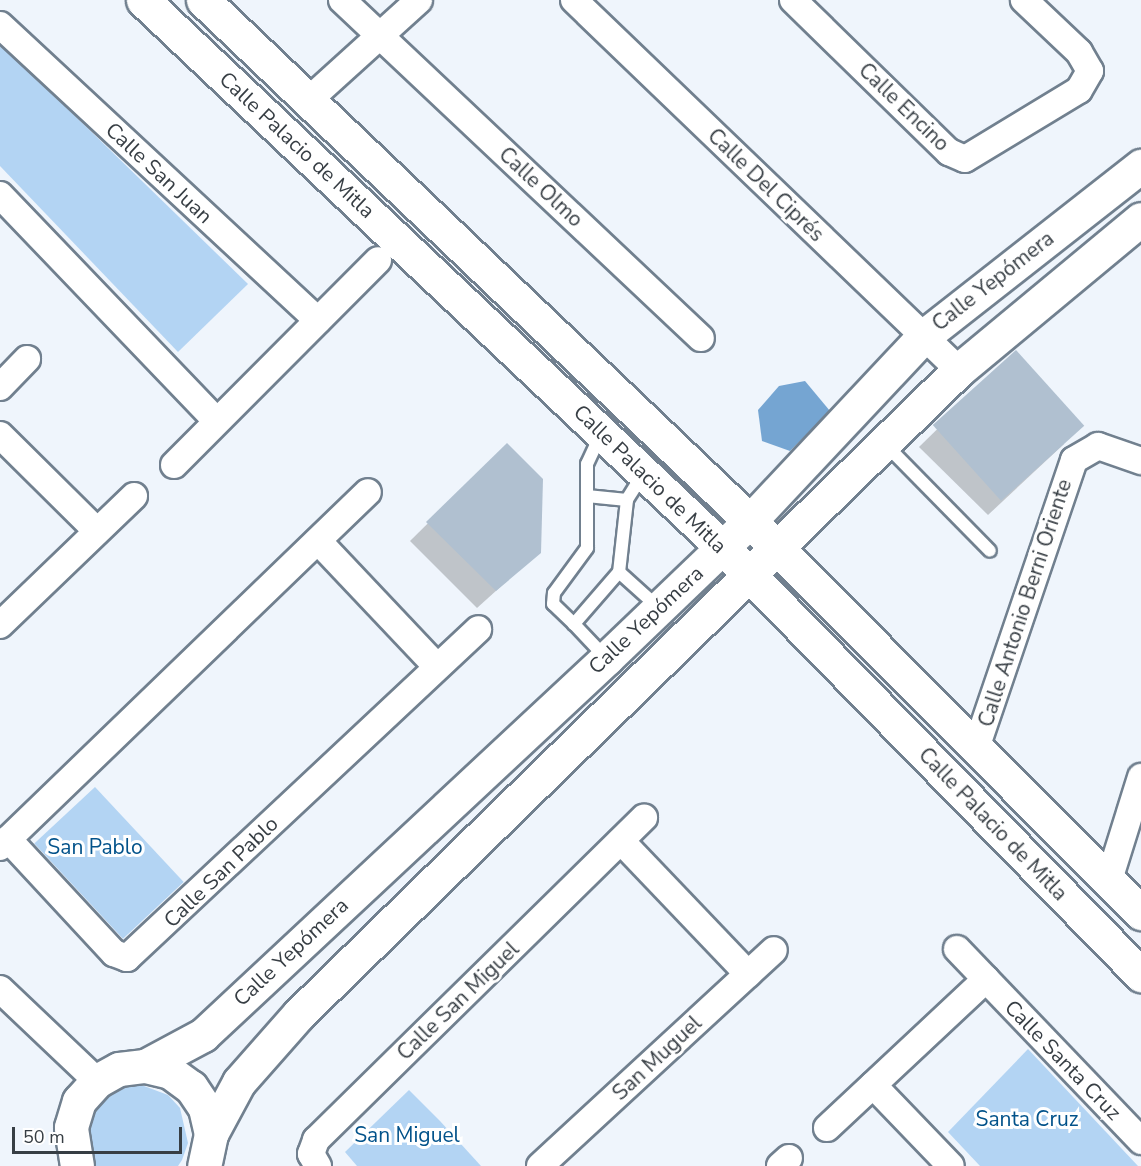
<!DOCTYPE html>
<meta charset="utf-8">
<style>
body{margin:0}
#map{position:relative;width:1141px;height:1166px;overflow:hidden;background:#eff5fc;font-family:"Nunito Sans",sans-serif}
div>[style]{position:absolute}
.green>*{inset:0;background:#b3d4f3;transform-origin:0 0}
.water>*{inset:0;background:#75a5d2}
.shadow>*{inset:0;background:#0003}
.building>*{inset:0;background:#b0c0d0;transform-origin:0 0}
.roads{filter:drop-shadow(2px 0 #71808f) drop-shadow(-2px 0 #71808f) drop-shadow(0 2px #71808f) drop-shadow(0 -2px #71808f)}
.lane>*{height:12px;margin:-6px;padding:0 6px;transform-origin:6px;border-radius:6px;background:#fff}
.street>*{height:26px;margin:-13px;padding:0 13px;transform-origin:13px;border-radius:13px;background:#fff}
.secondary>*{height:33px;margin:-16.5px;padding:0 16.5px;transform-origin:16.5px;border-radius:16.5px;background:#fff}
span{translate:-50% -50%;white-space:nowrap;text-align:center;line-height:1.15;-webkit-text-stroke:6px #fff;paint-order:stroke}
.street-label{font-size:21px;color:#373e44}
.park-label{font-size:21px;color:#02528a}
.scale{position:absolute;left:12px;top:1127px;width:170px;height:27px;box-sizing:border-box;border:3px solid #373e44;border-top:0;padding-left:8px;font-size:18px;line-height:21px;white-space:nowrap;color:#373e44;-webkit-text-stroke:4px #fff;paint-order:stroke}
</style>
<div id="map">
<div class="green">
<div style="clip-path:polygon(0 43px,248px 284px,178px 352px,0 166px)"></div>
<div style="left:95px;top:787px;width:130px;height:83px;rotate:47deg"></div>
<div style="clip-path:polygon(1028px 1049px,1138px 1166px,980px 1166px,948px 1132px)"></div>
<div style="clip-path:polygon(136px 1083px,168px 1095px,180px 1108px,188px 1143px,182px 1160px,178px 1166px,91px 1166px,84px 1119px,92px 1104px,119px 1085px)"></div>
<div style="clip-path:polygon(409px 1090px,440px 1121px,481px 1166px,357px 1166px,345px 1152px)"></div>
</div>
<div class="water">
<div style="clip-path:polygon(805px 381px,830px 411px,790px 451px,762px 441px,758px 410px,779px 386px)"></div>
</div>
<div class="shadow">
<div style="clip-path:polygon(1016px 352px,1064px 444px,988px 515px,919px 447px)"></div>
<div style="clip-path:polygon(507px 445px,539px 552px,477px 608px,410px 541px)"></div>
</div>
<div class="building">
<div style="left:1016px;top:350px;width:102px;height:112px;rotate:48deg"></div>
<div style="clip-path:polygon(507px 443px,543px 479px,541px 553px,496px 591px,426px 522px)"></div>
</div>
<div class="roads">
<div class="lane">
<div style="left:886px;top:445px;width:148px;rotate:45.5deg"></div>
<div style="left:643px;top:474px;width:31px;rotate:122deg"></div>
<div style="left:627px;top:500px;width:72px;rotate:96.3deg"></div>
<div style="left:619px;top:572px;width:54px;rotate:42deg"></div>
<div style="left:587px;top:496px;width:32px;rotate:-90deg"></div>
<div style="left:587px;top:464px;width:33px;rotate:-65deg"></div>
<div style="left:619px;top:572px;width:69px;rotate:130.9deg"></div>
<div style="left:574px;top:624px;width:29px;rotate:-136deg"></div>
<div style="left:553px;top:604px;width:11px;rotate:-85deg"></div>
<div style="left:554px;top:593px;width:56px;rotate:-53.7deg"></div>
<div style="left:587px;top:548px;width:52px;rotate:-90deg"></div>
<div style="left:587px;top:496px;width:40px;rotate:5.7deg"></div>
<div style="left:574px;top:624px;width:47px;rotate:46.7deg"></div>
</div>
<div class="street">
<div style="left:342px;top:0;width:493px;rotate:43.3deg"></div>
<div style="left:574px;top:0;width:534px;rotate:43.86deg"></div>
<div style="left:793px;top:0;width:218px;rotate:44.3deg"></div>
<div style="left:949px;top:152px;width:17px;rotate:24deg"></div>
<div style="left:965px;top:159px;width:133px;rotate:-31.2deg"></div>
<div style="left:1079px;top:90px;width:22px;rotate:-60deg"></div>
<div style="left:1090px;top:71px;width:22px;rotate:-120deg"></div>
<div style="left:1079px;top:52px;width:76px;rotate:-136.6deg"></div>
<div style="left:0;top:25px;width:434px;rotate:42.9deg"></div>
<div style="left:310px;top:99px;width:147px;rotate:-42.2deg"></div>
<div style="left:0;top:195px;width:313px;rotate:46.2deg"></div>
<div style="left:0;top:387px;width:39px;rotate:-46deg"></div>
<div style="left:0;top:435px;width:136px;rotate:44.7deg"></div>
<div style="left:174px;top:465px;width:289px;rotate:-45.1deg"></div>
<div style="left:318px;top:541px;width:173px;rotate:46.6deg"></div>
<div style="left:0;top:625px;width:186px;rotate:-43.9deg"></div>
<div style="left:976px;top:748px;width:304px;rotate:-71.2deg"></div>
<div style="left:1074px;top:460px;width:28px;rotate:-30deg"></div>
<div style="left:1098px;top:446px;width:46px;rotate:19.2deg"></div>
<div style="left:8px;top:839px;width:156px;rotate:47.1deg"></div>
<div style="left:114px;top:953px;width:14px;rotate:21deg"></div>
<div style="left:127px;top:958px;width:481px;rotate:-43.1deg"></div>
<div style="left:621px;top:841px;width:184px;rotate:46.3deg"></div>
<div style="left:0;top:847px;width:511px;rotate:-43.97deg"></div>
<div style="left:1109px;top:880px;width:108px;rotate:-72.7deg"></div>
<div style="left:957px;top:949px;width:266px;rotate:46.2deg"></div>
<div style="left:0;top:989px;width:134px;rotate:43.5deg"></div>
<div style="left:873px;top:1085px;width:112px;rotate:46.1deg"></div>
<div style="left:827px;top:1128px;width:218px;rotate:-43.1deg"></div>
<div style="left:318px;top:1166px;width:14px;rotate:-120deg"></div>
<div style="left:311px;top:1154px;width:15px;rotate:-70deg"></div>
<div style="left:316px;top:1140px;width:460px;rotate:-44.5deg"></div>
<div style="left:540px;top:1166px;width:318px;rotate:-42.7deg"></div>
<div style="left:780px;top:1166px;width:12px;rotate:-42deg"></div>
</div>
<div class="secondary">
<div style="left:143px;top:0;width:798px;rotate:43.38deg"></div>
<div style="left:723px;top:548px;width:598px;rotate:45.61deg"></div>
<div style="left:203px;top:0;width:755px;rotate:43.61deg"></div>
<div style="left:750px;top:521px;width:554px;rotate:45.07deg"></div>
<div style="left:145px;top:1066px;width:66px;rotate:-28.1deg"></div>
<div style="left:203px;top:1035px;width:553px;rotate:-43.02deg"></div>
<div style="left:607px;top:658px;width:198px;rotate:-43.8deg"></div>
<div style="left:750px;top:521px;width:254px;rotate:-46.8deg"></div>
<div style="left:924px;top:336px;width:276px;rotate:-38.1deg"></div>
<div style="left:211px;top:1134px;width:59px;rotate:-61.7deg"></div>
<div style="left:239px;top:1082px;width:91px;rotate:-48.6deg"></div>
<div style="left:299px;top:1014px;width:922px;rotate:-44.3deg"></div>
<div style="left:959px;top:370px;width:236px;rotate:-39.7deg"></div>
<div style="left:77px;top:1166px;width:39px;rotate:-99deg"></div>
<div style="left:71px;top:1127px;width:27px;rotate:-73deg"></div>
<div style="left:79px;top:1101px;width:27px;rotate:-48deg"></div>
<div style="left:97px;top:1081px;width:25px;rotate:-29deg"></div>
<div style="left:119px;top:1069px;width:26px;rotate:-7deg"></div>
<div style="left:145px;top:1066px;width:26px;rotate:13deg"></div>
<div style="left:170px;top:1072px;width:26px;rotate:36deg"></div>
<div style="left:191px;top:1087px;width:25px;rotate:56deg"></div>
<div style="left:205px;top:1108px;width:27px;rotate:77deg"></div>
<div style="left:211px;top:1134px;width:33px;rotate:102deg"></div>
</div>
</div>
<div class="street-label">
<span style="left:904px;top:107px;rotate:44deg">Calle Encino</span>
<span style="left:297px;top:145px;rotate:43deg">Calle Palacio de Mitla</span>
<span style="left:159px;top:173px;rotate:43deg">Calle San Juan</span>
<span style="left:766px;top:185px;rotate:44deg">Calle Del Ciprés</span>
<span style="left:541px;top:187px;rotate:43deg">Calle Olmo</span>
<span style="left:993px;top:281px;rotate:-38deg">Calle Yepómera</span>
<span style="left:650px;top:479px;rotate:44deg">Calle Palacio de Mitla</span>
<span style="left:1025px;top:603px;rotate:-72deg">Calle Antonio Berni Oriente</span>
<span style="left:646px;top:620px;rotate:-43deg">Calle Yepómera</span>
<span style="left:993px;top:824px;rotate:46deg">Calle Palacio de Mitla</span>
<span style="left:221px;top:872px;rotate:-44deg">Calle San Pablo</span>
<span style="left:291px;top:952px;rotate:-43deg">Calle Yepómera</span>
<span style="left:458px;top:1001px;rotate:-44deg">Calle San Miguel</span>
<span style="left:657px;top:1058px;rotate:-43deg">San Muguel</span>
<span style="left:1063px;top:1060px;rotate:46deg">Calle Santa Cruz</span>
</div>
<div class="park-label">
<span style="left:95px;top:847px">San Pablo</span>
<span style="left:1027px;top:1119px">Santa Cruz</span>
<span style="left:407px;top:1135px">San Miguel</span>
</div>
<div class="scale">50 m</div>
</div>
